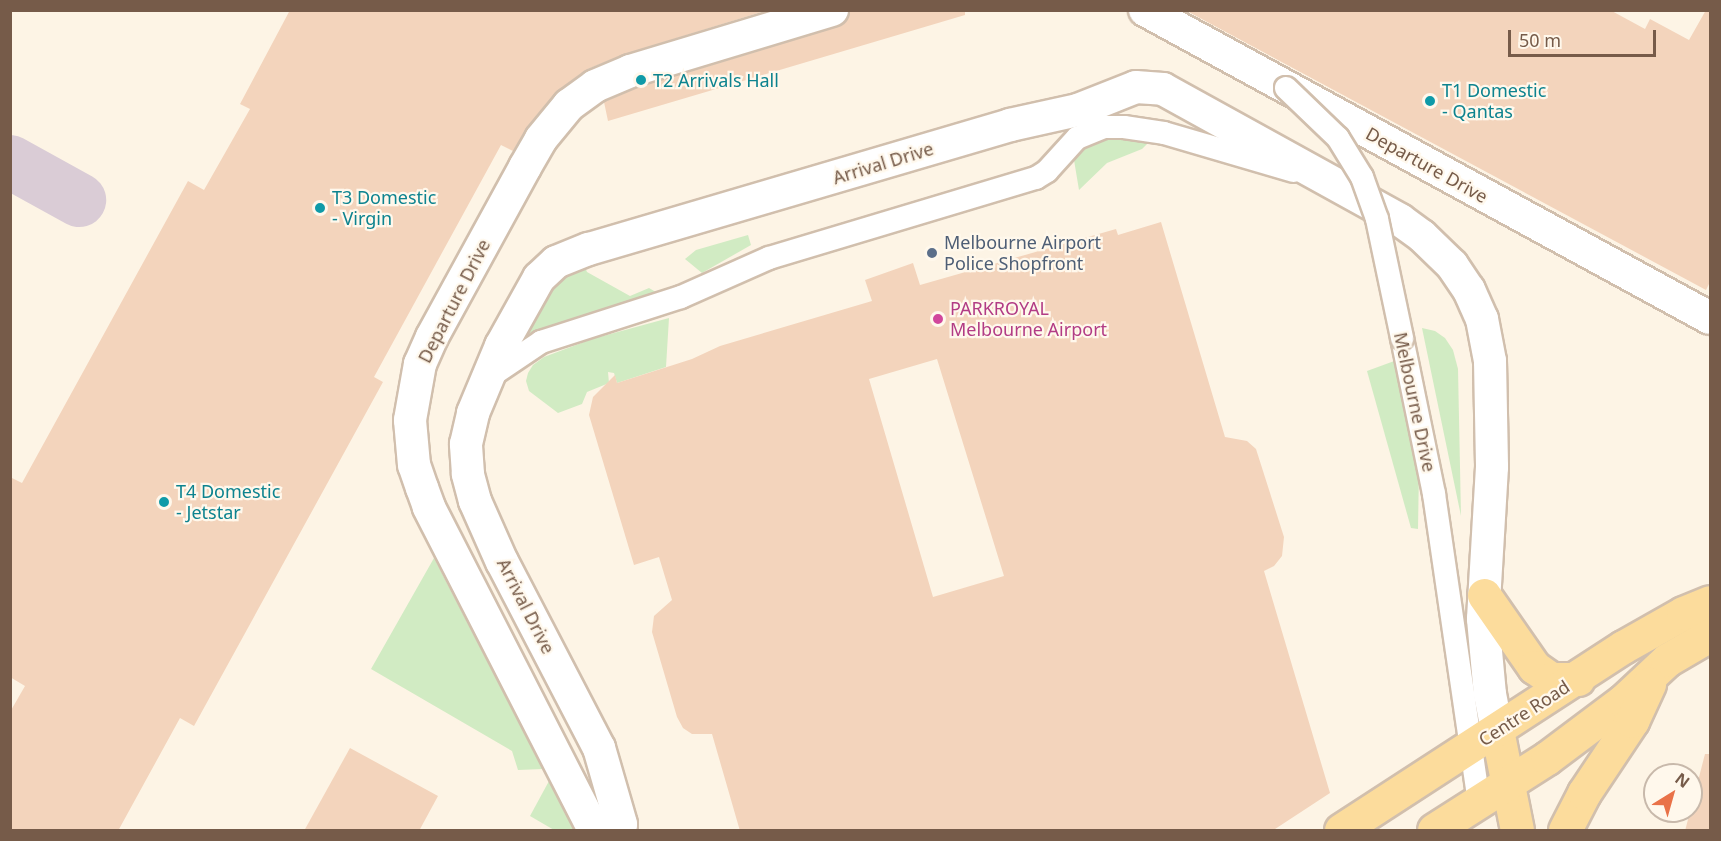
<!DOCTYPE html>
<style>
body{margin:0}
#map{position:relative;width:1721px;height:841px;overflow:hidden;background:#fdf4e5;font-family:"Noto Sans",sans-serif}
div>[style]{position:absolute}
.green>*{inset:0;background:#d1ebc3}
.taxiway>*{height:54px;margin:-27px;padding:0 27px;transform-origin:27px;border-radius:27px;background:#daccd6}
.building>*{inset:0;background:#f3d4bc}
.roads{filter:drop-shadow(2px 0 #d1bfad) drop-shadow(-2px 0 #d1bfad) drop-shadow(0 2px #d1bfad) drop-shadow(0 -2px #d1bfad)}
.street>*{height:22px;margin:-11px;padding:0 11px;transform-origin:11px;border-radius:11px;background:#fff}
.secondary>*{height:32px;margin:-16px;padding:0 16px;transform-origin:16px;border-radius:16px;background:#fff}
.primary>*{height:33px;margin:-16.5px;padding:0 16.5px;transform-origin:16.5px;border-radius:16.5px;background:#fcdc9c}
.bridges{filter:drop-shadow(2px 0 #d1bfad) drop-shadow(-2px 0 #d1bfad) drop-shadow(0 2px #d1bfad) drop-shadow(0 -2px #d1bfad)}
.street-bridge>*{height:22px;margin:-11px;padding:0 11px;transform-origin:11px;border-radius:11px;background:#fff}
.dots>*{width:16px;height:16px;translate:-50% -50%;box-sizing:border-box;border:3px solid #fff8ec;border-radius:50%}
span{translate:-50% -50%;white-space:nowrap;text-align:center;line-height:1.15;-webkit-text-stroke:4.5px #fff8ec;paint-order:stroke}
.culture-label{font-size:18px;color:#0d838f}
.left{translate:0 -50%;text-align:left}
.street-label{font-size:18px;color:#765b49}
.service-label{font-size:18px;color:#4e5e75}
.hotel-label{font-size:18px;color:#b23c85}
.frame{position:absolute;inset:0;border:12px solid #765b49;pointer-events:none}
.north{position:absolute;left:1643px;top:763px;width:60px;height:60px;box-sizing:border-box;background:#fff8ec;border:2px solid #c8b9ab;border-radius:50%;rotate:37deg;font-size:16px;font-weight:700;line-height:24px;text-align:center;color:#765b49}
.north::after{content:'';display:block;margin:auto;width:21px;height:27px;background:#e97248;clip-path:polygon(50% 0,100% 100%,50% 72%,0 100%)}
.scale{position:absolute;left:1508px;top:30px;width:148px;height:27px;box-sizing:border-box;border:3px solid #765b49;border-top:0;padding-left:8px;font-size:18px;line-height:21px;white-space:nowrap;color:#765b49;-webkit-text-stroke:4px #fff8ec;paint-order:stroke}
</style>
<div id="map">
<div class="green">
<div style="clip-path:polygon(1090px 137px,1153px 138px,1142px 149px,1107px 163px,1079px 190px,1073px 154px)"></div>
<div style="clip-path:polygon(748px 235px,751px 245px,702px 273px,685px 259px,696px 250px)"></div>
<div style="clip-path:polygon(583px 262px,587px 272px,630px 296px,649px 288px,661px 295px,554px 326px,530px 339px,521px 334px,549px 284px)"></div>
<div style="clip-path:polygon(669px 318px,666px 367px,617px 383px,614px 373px,608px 372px,609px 383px,587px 392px,582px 404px,558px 413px,529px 391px,526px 381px,528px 373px,533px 365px,544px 357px,592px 339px)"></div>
<div style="clip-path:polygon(1422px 328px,1435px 331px,1445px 338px,1453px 350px,1458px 369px,1461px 516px)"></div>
<div style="clip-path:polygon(1397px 360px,1419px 469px,1418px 529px,1411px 528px,1367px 371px)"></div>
<div style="clip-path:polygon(434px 558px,543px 769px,518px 770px,512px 751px,371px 669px)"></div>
<div style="clip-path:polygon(549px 781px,573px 826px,573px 830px,554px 830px,530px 816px)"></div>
</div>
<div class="taxiway">
<div style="left:10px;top:162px;width:79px;rotate:28.8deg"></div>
</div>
<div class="building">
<div style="clip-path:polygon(290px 10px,768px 10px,625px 54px,588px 69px,555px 94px,527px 128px,513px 151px,501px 145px,374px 377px,383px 382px,194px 726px,180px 718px,118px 831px,10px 831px,10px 712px,25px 686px,10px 677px,10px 477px,22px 483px,188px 181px,204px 190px,250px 109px,240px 104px)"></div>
<div style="clip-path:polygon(849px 10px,965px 10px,965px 15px,608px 121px,604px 102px,636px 88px,837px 27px,845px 22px)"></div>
<div style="clip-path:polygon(1185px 10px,1610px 10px,1645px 29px,1650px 19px,1689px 40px,1706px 10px,1710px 10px,1710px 282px,1706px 290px)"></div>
<div style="clip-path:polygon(evenodd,1161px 222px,1225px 437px,1247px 441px,1256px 449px,1284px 537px,1282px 556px,1274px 566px,1264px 571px,1330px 793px,1272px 831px,740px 831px,712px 734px,692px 734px,683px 728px,677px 717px,652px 632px,654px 616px,672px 600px,659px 557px,634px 565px,589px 415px,593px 397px,615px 375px,617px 383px,692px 359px,720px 346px,872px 301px,865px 280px,913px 263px,920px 285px,1116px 229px,1118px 235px,1161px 222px,937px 359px,1004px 576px,933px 597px,869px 379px,937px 359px)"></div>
<div style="clip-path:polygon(350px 748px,438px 796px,419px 831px,304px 831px)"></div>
<div style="clip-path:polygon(1705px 754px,1710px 754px,1710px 831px,1685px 831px)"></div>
</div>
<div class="roads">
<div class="street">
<div style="left:1402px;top:338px;width:159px;rotate:78.4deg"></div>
<div style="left:1434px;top:494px;width:311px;rotate:81.7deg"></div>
<div style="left:489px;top:377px;width:63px;rotate:-33.9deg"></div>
<div style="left:541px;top:342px;width:147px;rotate:-17.8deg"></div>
<div style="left:681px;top:297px;width:96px;rotate:-23.9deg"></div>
<div style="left:769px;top:258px;width:279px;rotate:-16.7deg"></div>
<div style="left:1036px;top:178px;width:13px;rotate:-32deg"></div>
<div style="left:1047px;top:171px;width:45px;rotate:-47.7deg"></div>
<div style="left:1077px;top:138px;width:29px;rotate:-22deg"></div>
<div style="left:1104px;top:127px;width:20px"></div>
<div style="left:1124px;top:127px;width:40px;rotate:8.5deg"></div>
<div style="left:1164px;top:133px;width:135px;rotate:16.3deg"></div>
</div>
<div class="secondary">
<div style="left:1145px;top:10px;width:643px;rotate:28.6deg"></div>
<div style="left:594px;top:830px;width:363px;rotate:-117.1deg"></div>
<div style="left:429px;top:507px;width:20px;rotate:-110deg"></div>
<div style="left:422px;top:488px;width:24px;rotate:-109deg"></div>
<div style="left:414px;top:465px;width:45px;rotate:-95.1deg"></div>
<div style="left:410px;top:420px;width:57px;rotate:-79.9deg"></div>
<div style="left:420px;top:364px;width:30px;rotate:-66deg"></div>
<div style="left:432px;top:337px;width:194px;rotate:-61.3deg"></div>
<div style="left:525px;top:167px;width:32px;rotate:-60deg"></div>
<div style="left:541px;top:139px;width:44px;rotate:-50.5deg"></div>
<div style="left:569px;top:105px;width:32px;rotate:-36deg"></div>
<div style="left:595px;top:86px;width:38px;rotate:-23deg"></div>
<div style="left:630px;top:71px;width:211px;rotate:-16.8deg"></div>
<div style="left:617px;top:830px;width:7px;rotate:-56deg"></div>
<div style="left:621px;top:824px;width:79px;rotate:-106.1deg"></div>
<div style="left:599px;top:748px;width:210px;rotate:-117.5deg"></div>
<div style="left:502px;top:562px;width:67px;rotate:-113.9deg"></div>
<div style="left:475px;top:501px;width:28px;rotate:-105deg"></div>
<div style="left:468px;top:474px;width:30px;rotate:-94deg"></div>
<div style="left:466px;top:444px;width:32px;rotate:-77deg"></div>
<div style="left:473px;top:413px;width:73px;rotate:-67.3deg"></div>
<div style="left:501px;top:346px;width:78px;rotate:-60.8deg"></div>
<div style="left:539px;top:278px;width:23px;rotate:-43deg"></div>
<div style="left:556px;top:262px;width:35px;rotate:-22deg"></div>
<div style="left:589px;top:249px;width:439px;rotate:-16.4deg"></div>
<div style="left:1010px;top:125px;width:70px;rotate:-12.4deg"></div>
<div style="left:1078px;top:110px;width:62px;rotate:-21.6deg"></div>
<div style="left:1136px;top:87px;width:27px;rotate:4deg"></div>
<div style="left:1163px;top:89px;width:271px;rotate:28.9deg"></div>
<div style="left:1400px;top:220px;width:27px;rotate:36deg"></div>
<div style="left:1422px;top:236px;width:42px;rotate:44deg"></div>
<div style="left:1452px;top:265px;width:30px;rotate:56deg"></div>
<div style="left:1469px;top:290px;width:32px;rotate:66deg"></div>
<div style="left:1482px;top:319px;width:43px;rotate:79.2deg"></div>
<div style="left:1490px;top:361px;width:106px;rotate:88.9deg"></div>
<div style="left:1492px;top:467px;width:152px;rotate:93.4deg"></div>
<div style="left:1483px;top:619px;width:75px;rotate:84.7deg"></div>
<div style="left:1490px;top:694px;width:37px;rotate:79deg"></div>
</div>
<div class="primary">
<div style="left:1484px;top:595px;width:88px;rotate:55.2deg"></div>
<div style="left:1534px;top:667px;width:21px;rotate:35deg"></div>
<div style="left:1551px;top:679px;width:27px"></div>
<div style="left:1497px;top:730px;width:102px;rotate:78.7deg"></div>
<div style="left:1341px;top:830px;width:336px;rotate:-33deg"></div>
<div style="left:1623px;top:647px;width:69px;rotate:-29.5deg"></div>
<div style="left:1683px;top:613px;width:29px;rotate:-22deg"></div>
<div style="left:1434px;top:830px;width:134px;rotate:-32.5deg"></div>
<div style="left:1547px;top:758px;width:95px;rotate:-36.9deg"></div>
<div style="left:1623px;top:701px;width:60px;rotate:-43deg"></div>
<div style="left:1667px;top:660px;width:50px;rotate:-30.2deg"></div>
<div style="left:1565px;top:830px;width:42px;rotate:-62.8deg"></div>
<div style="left:1584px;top:793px;width:87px;rotate:-56.3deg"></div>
<div style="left:1632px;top:721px;width:41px;rotate:-65.3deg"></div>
</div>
</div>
<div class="bridges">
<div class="street-bridge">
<div style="left:1286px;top:88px;width:72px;rotate:43.9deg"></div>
<div style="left:1338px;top:138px;width:46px;rotate:58.4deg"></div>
<div style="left:1362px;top:177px;width:45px;rotate:70.3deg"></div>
<div style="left:1377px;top:219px;width:122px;rotate:78.1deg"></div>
</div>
</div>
<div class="dots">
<div style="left:641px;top:80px;background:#0f9aa8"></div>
<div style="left:1430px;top:101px;background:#0f9aa8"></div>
<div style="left:320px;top:208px;background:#0f9aa8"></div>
<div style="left:932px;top:253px;background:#5c6f8a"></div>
<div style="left:938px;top:319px;background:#d1479c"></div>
<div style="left:164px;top:502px;background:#0f9aa8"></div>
</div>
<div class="culture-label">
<span class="left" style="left:653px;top:80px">T2 Arrivals Hall</span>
<span class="left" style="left:1442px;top:101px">T1 Domestic<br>- Qantas</span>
<span class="left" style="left:332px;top:208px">T3 Domestic<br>- Virgin</span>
<span class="left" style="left:176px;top:502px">T4 Domestic<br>- Jetstar</span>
</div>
<div class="street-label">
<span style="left:883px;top:163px;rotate:-17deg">Arrival Drive</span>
<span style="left:1427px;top:165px;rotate:29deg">Departure Drive</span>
<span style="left:454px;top:301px;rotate:-63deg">Departure Drive</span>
<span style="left:1415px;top:402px;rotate:78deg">Melbourne Drive</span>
<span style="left:526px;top:606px;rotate:63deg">Arrival Drive</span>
<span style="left:1524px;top:713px;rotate:-33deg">Centre Road</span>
</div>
<div class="service-label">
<span class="left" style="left:944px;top:253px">Melbourne Airport<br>Police Shopfront</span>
</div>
<div class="hotel-label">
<span class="left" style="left:950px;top:319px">PARKROYAL<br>Melbourne Airport</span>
</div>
<div class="frame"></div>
<div class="north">N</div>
<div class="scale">50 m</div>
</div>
